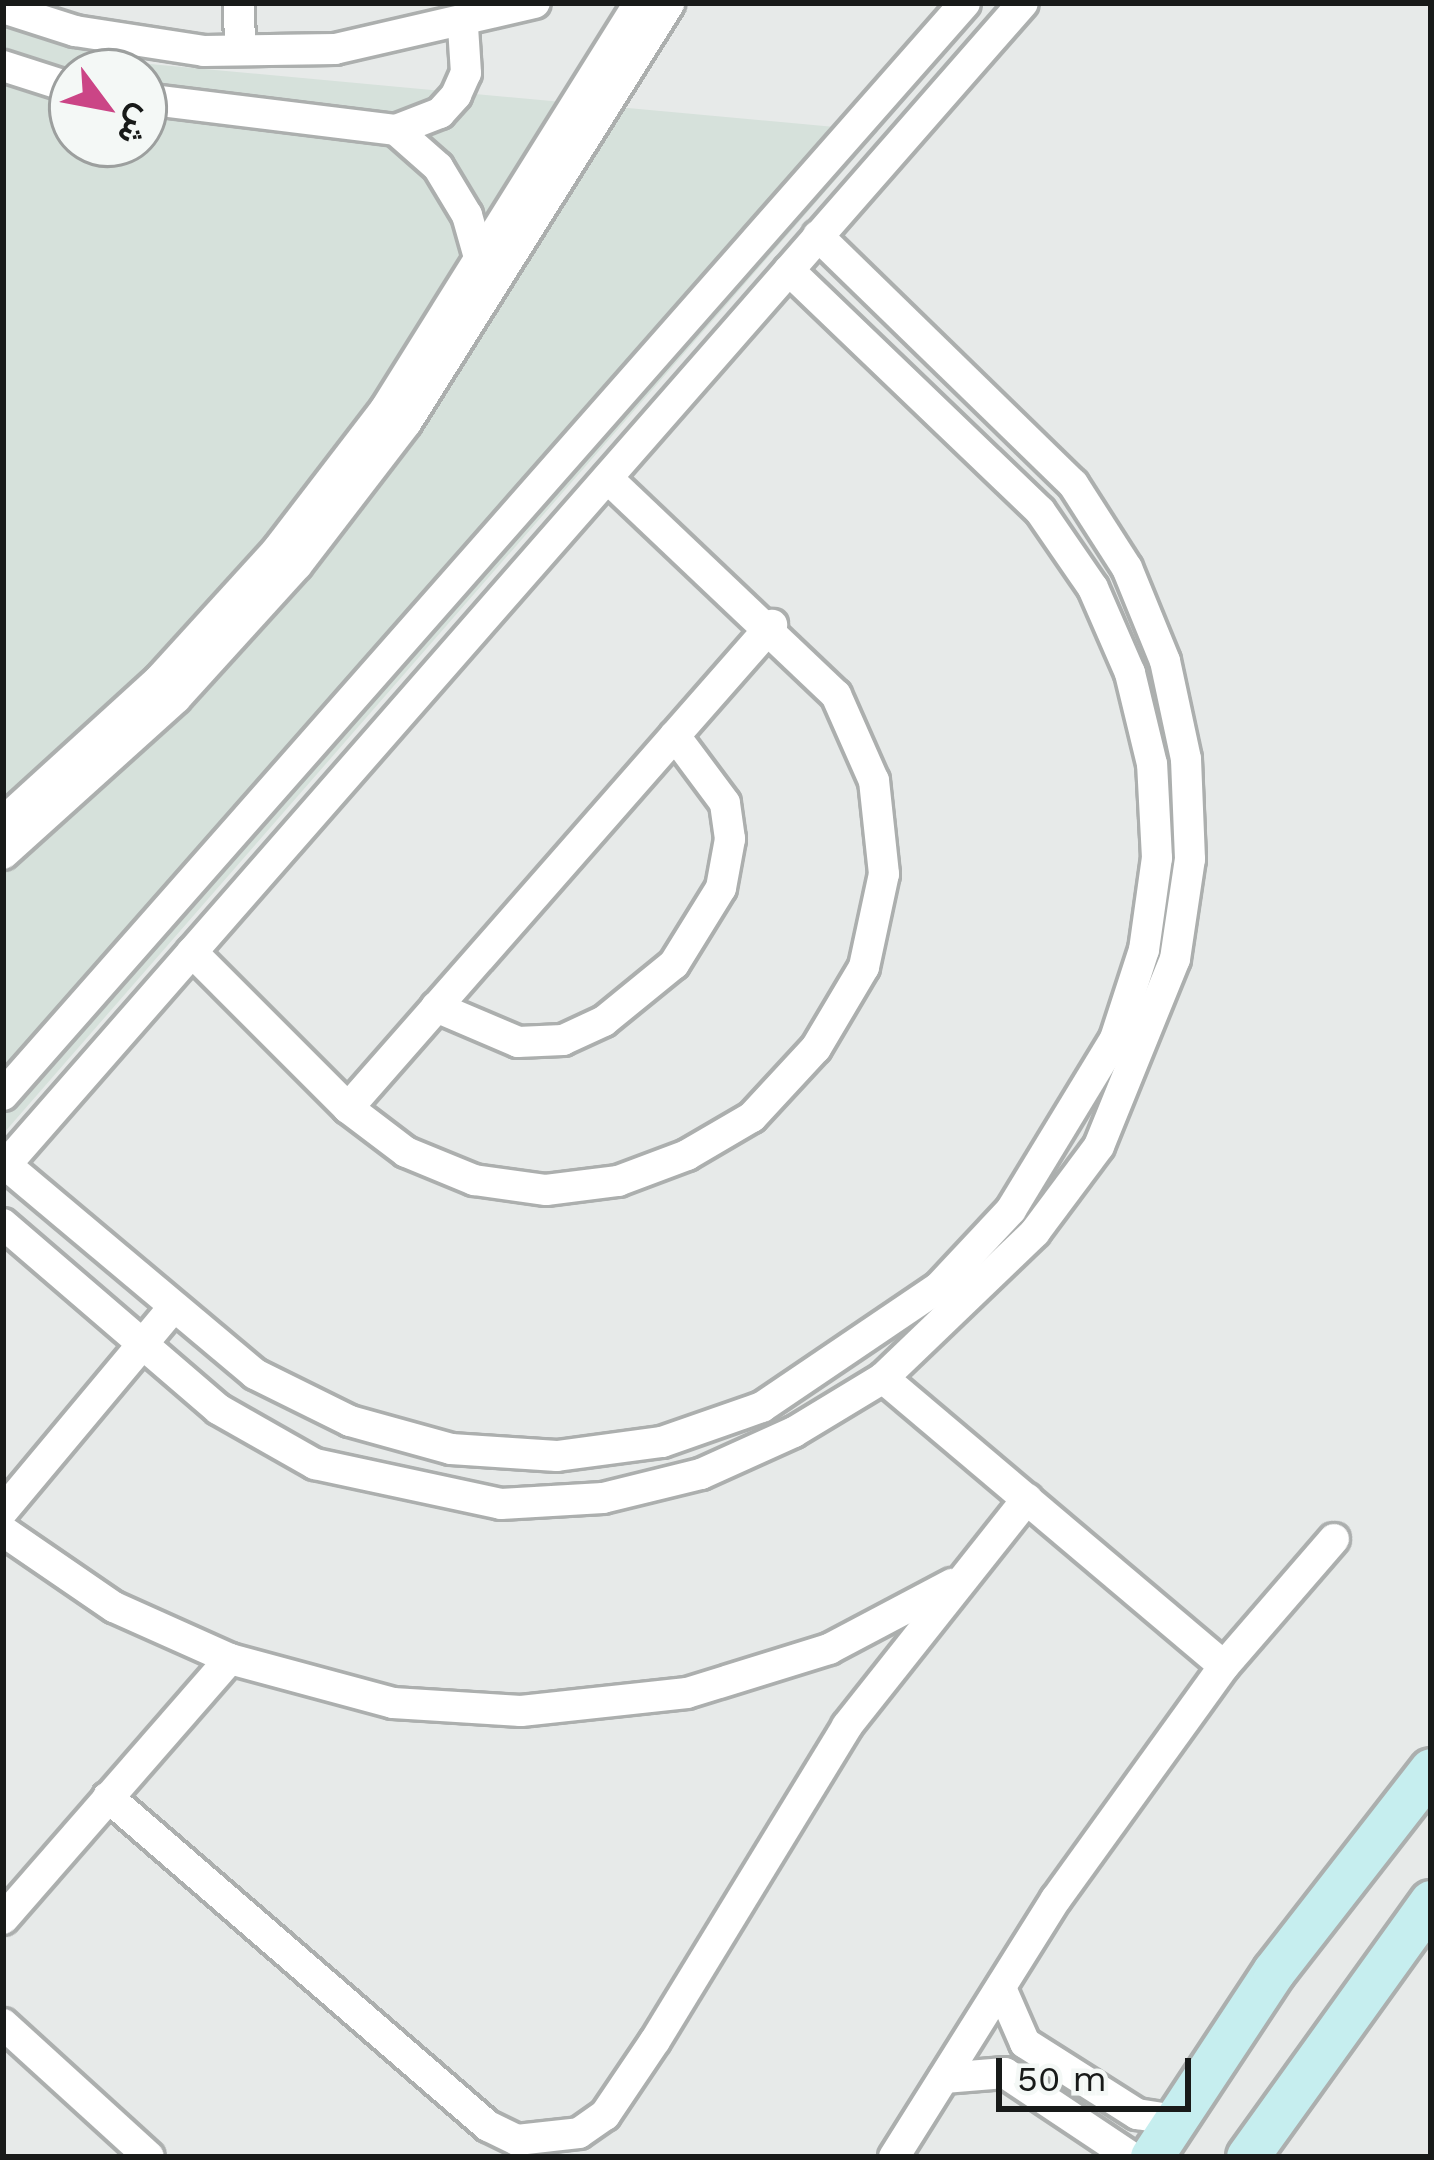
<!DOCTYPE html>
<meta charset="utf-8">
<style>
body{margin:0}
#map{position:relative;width:1434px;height:2160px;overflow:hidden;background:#e7eae9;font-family:"Work Sans",Vazirmatn,sans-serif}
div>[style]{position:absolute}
.built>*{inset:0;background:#d6e1db}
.roads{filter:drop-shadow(3px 0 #acafae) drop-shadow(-3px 0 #acafae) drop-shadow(0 3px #acafae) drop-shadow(0 -3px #acafae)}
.street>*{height:30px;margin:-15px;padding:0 15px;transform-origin:15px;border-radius:15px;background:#fff}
.secondary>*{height:42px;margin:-21px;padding:0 21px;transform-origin:21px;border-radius:21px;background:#c6eeef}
span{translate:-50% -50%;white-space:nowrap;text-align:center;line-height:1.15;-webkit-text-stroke:9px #f4f8f6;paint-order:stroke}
.frame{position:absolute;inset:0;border:6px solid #181a19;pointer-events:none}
.north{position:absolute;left:48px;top:48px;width:120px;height:120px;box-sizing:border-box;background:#f4f8f6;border:3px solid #9c9f9e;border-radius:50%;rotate:122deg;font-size:33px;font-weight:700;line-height:48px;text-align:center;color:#181a19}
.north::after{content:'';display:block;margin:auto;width:42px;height:54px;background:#cb4586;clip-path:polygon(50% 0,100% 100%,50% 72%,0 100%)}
.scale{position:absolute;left:996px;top:2058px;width:195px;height:54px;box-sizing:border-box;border:6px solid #181a19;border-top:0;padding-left:15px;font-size:36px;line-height:42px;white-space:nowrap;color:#181a19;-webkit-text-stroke:9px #f4f8f6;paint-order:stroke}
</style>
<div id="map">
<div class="built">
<div style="clip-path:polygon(evenodd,3px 26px,117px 61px,878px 131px,3px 1134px,3px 26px,72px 72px,144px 72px,144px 144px,72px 144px,72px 72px)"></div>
</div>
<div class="roads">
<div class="street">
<div style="left:239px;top:3px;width:47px;rotate:88.8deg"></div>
<div style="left:3px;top:8px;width:76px;rotate:17.7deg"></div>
<div style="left:75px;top:31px;width:131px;rotate:8.8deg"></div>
<div style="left:204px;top:51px;width:131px;rotate:-0.9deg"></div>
<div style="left:335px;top:49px;width:205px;rotate:-13deg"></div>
<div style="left:3px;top:66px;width:72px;rotate:17.7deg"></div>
<div style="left:144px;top:99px;width:254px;rotate:7deg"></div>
<div style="left:396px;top:130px;width:56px;rotate:41.4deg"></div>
<div style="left:438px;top:167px;width:56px;rotate:58.9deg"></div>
<div style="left:467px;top:215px;width:48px;rotate:74.2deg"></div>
<div style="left:396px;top:130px;width:47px;rotate:-21.1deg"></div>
<div style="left:440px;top:113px;width:24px;rotate:-48deg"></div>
<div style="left:456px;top:95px;width:24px;rotate:-66deg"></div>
<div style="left:466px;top:73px;width:47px;rotate:-93.7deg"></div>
<div style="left:3px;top:822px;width:211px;rotate:-42.3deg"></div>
<div style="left:159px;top:680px;width:177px;rotate:-47.7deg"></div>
<div style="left:278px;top:549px;width:178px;rotate:-52.5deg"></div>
<div style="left:386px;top:408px;width:478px;rotate:-58deg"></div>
<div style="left:3px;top:854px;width:233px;rotate:-42deg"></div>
<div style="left:176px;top:698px;width:180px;rotate:-47.7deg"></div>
<div style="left:297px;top:565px;width:179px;rotate:-52.5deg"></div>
<div style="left:406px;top:423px;width:496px;rotate:-57.9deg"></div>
<div style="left:192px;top:952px;width:221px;rotate:45deg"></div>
<div style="left:348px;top:1108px;width:73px;rotate:37.2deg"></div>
<div style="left:406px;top:1152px;width:74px;rotate:22.4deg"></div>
<div style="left:474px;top:1180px;width:73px;rotate:7.9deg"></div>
<div style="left:546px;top:1190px;width:73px;rotate:-7.1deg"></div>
<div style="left:618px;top:1181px;width:74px;rotate:-20.6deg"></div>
<div style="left:687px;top:1155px;width:75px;rotate:-30.3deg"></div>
<div style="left:752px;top:1117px;width:94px;rotate:-47.2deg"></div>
<div style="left:816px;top:1048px;width:94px;rotate:-59.3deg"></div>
<div style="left:864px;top:967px;width:95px;rotate:-77.9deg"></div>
<div style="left:884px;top:874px;width:94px;rotate:-96.1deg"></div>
<div style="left:874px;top:781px;width:94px;rotate:-113.8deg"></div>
<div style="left:836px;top:695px;width:315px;rotate:-136.5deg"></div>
<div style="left:436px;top:1007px;width:89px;rotate:23.1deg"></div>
<div style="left:518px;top:1042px;width:45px;rotate:-2.5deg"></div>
<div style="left:563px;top:1040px;width:45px;rotate:-24.9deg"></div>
<div style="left:604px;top:1021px;width:90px;rotate:-39.2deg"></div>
<div style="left:674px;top:964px;width:89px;rotate:-58.3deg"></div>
<div style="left:721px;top:888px;width:50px;rotate:-79.6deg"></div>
<div style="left:730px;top:839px;width:36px;rotate:-98deg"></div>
<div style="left:725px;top:803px;width:84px;rotate:-126.7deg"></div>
<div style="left:3px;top:1095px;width:1455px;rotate:-48.62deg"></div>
<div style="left:348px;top:1108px;width:643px;rotate:-48.72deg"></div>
<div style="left:6px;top:1165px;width:325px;rotate:40deg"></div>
<div style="left:255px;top:1374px;width:106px;rotate:26.3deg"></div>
<div style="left:350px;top:1421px;width:105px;rotate:15.5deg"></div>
<div style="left:451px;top:1449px;width:106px;rotate:3.8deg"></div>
<div style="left:557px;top:1456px;width:106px;rotate:-7.6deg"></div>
<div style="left:662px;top:1442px;width:106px;rotate:-19.3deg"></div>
<div style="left:762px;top:1407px;width:212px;rotate:-34.1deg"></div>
<div style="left:938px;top:1288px;width:107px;rotate:-46.9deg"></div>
<div style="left:1011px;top:1210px;width:200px;rotate:-58.7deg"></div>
<div style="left:1115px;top:1039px;width:94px;rotate:-72deg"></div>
<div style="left:1144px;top:950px;width:93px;rotate:-82deg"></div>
<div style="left:1157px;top:858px;width:94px;rotate:-93deg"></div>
<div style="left:1152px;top:764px;width:94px;rotate:-103.6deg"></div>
<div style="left:1130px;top:673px;width:93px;rotate:-113.5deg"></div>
<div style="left:1093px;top:588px;width:93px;rotate:-124.5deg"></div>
<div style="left:1040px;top:511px;width:348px;rotate:-136.2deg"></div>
<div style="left:3px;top:1168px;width:1548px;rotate:-48.8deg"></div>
<div style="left:3px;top:1224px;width:284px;rotate:40.7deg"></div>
<div style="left:218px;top:1409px;width:112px;rotate:29.6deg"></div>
<div style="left:315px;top:1464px;width:190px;rotate:12.1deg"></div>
<div style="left:501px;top:1504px;width:102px;rotate:-3.4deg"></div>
<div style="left:603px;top:1498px;width:101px;rotate:-13.8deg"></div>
<div style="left:701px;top:1474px;width:102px;rotate:-24.3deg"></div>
<div style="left:794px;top:1432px;width:104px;rotate:-31.2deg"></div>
<div style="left:883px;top:1378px;width:211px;rotate:-43.8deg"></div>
<div style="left:1035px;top:1232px;width:107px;rotate:-53.3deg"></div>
<div style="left:1099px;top:1146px;width:202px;rotate:-67.9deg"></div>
<div style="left:1175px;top:959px;width:101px;rotate:-81.5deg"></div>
<div style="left:1190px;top:859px;width:100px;rotate:-92.3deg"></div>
<div style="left:1186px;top:759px;width:100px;rotate:-102.1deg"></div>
<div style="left:1165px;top:661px;width:100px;rotate:-112.2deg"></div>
<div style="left:1127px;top:568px;width:100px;rotate:-122.7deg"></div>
<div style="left:1073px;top:484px;width:356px;rotate:-135.8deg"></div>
<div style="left:883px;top:1378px;width:446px;rotate:40.2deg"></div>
<div style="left:3px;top:1511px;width:263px;rotate:-50.1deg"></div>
<div style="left:3px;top:1531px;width:135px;rotate:34.4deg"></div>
<div style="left:114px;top:1607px;width:127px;rotate:24.1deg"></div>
<div style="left:230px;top:1659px;width:169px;rotate:15.1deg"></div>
<div style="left:393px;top:1703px;width:128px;rotate:3.6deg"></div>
<div style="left:521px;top:1711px;width:167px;rotate:-6.2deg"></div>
<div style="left:687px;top:1693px;width:149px;rotate:-17.2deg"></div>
<div style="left:829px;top:1649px;width:139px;rotate:-27.9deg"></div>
<div style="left:108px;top:1797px;width:503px;rotate:40.89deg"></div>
<div style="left:488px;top:2126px;width:32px;rotate:26deg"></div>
<div style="left:517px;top:2140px;width:62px;rotate:-6.4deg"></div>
<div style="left:579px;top:2133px;width:32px;rotate:-35deg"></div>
<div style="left:605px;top:2115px;width:89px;rotate:-56deg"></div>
<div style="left:655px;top:2041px;width:369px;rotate:-58.6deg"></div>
<div style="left:847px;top:1726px;width:290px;rotate:-51.6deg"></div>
<div style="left:3px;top:1919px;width:345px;rotate:-48.9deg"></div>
<div style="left:1001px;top:1988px;width:60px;rotate:66.4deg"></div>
<div style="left:1025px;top:2043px;width:133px;rotate:32.4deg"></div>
<div style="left:1137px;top:2114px;width:39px;rotate:9deg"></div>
<div style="left:3px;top:2024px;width:197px;rotate:42.3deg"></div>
<div style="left:944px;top:2078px;width:61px;rotate:-4.7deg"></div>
<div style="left:1005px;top:2073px;width:151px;rotate:33.7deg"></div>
<div style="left:894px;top:2157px;width:305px;rotate:-57.9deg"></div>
<div style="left:1056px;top:1899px;width:287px;rotate:-54.2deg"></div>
<div style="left:1224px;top:1666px;width:168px;rotate:-49.1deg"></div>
</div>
<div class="secondary">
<div style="left:1152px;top:2157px;width:222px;rotate:-56.6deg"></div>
<div style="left:1274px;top:1972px;width:256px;rotate:-52.1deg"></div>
<div style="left:1248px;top:2157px;width:314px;rotate:-54.3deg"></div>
</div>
</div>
<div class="frame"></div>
<div class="north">ش</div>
<div class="scale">50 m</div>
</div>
